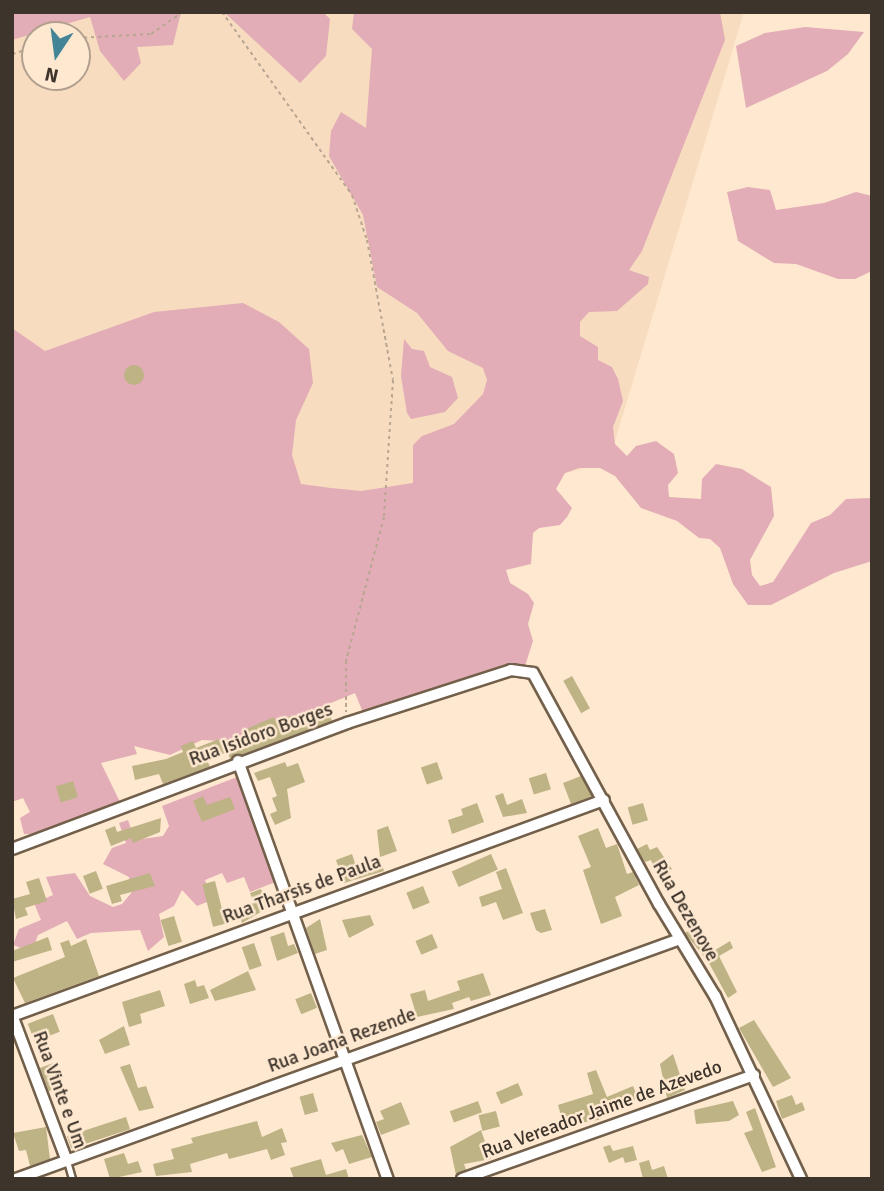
<!DOCTYPE html>
<style>
body{margin:0}
#map{position:relative;width:884px;height:1191px;overflow:hidden;background:#ffe8d0;font-family:Signika,sans-serif}
div>[style]{position:absolute}
.built>*{inset:0;background:#f7dcbf}
.forest>*{inset:0;background:#e2adb6}
.building>*{inset:0;background:#bdb385;transform-origin:0 0}
.round{border-radius:50%}
.path>*{height:2px;margin-top:-1px;transform-origin:0;background:repeating-linear-gradient(90deg,#b8a693 0 3.5px,transparent 0 7px)}
.roads{filter:drop-shadow(2px 0 #73604b) drop-shadow(-2px 0 #73604b) drop-shadow(0 2px #73604b) drop-shadow(0 -2px #73604b)}
.lane>*{height:5px;margin:-2.5px;padding:0 2.5px;transform-origin:2.5px;border-radius:2.5px;background:#fff}
.street>*{height:10px;margin:-5px;padding:0 5px;transform-origin:5px;border-radius:5px;background:#fff}
span{translate:-50% -50%;white-space:nowrap;text-align:center;line-height:1.15;-webkit-text-stroke:5px #ffe8d0;paint-order:stroke}
.street-label{font-size:19px;color:#3d342b}
.frame{position:absolute;inset:0;border:14px solid #3d342b;pointer-events:none}
.north{position:absolute;left:21px;top:21px;width:70px;height:70px;box-sizing:border-box;background:#ffe8d0;border:2px solid #b1a08e;border-radius:50%;rotate:193deg;font-size:19px;font-weight:700;line-height:28px;text-align:center;color:#3d342b}
.north::after{content:'';display:block;margin:auto;width:24px;height:32px;background:#438496;clip-path:polygon(50% 0,100% 100%,50% 72%,0 100%)}
</style>
<div id="map">
<div class="built">
<div style="clip-path:polygon(evenodd,12px 12px,744px 12px,609px 461px,12px 631px,12px 12px,35px 35px,77px 35px,77px 77px,35px 77px,35px 35px)"></div>
</div>
<div class="forest">
<div style="clip-path:polygon(12px 12px,181px 12px,173px 45px,137px 47px,141px 63px,124px 81px,100px 51px,90px 17px,12px 40px)"></div>
<div style="clip-path:polygon(224px 12px,323px 12px,330px 19px,326px 56px,300px 83px)"></div>
<div style="clip-path:polygon(354px 12px,720px 12px,725px 40px,642px 251px,629px 270px,649px 277px,648px 284px,617px 311px,589px 312px,580px 322px,580px 336px,598px 347px,598px 360px,612px 367px,618px 379px,623px 401px,613px 427px,615px 444px,627px 456px,636px 446px,656px 441px,674px 454px,678px 473px,668px 485px,669px 497px,701px 499px,702px 479px,716px 464px,742px 469px,771px 487px,774px 516px,750px 560px,752px 575px,760px 586px,773px 582px,811px 523px,830px 515px,846px 499px,872px 498px,872px 561px,834px 573px,771px 605px,748px 605px,733px 584px,720px 548px,710px 539px,699px 538px,677px 521px,641px 508px,615px 476px,600px 468px,579px 468px,565px 473px,556px 489px,572px 508px,567px 517px,560px 525px,539px 528px,533px 533px,531px 564px,506px 570px,510px 583px,528px 594px,534px 603px,528px 624px,533px 641px,525px 666px,364px 715px,355px 693px,238px 742px,202px 740px,170px 755px,134px 746px,137px 754px,101px 763px,121px 804px,40px 834px,24px 834px,20px 818px,30px 812px,23px 798px,12px 802px,12px 328px,45px 351px,154px 312px,243px 303px,279px 322px,309px 349px,313px 383px,296px 420px,292px 455px,301px 484px,331px 488px,361px 491px,413px 483px,413px 445px,422px 436px,454px 424px,483px 394px,487px 380px,483px 368px,448px 351px,417px 313px,377px 287px,363px 215px,329px 156px,331px 131px,341px 112px,366px 128px,372px 49px,352px 29px)"></div>
<div style="clip-path:polygon(805px 27px,864px 32px,848px 54px,827px 71px,746px 108px,736px 46px,765px 33px)"></div>
<div style="clip-path:polygon(748px 187px,770px 190px,776px 210px,824px 203px,856px 192px,872px 196px,872px 271px,855px 279px,838px 279px,796px 264px,774px 263px,738px 241px,727px 192px)"></div>
<div style="clip-path:polygon(404px 339px,412px 349px,424px 351px,430px 367px,452px 377px,458px 398px,445px 412px,411px 419px,407px 413px,401px 376px)"></div>
<div style="clip-path:polygon(237px 777px,278px 881px,250px 892px,244px 877px,227px 883px,222px 873px,205px 880px,212px 900px,197px 906px,182px 890px,174px 906px,159px 914px,164px 937px,148px 951px,140px 930px,91px 933px,77px 939px,67px 921px,38px 935px,32px 952px,13px 945px,19px 929px,41px 920px,34px 903px,53px 895px,46px 877px,75px 873px,90px 896px,113px 907px,122px 904px,132px 892px,129px 877px,103px 864px,112px 848px,126px 843px,119px 823px,128px 820px,135px 840px,163px 836px,169px 826px,162px 806px)"></div>
</div>
<div class="building">
<div class="round" style="left:124px;top:365px;width:20px;height:20px"></div>
<div style="left:572px;top:676px;width:37px;height:10px;rotate:61deg"></div>
<div style="clip-path:polygon(328px 708px,332px 721px,230px 759px,228px 752px,207px 760px,210px 767px,163px 784px,159px 774px,135px 780px,132px 766px,166px 759px,183px 752px,181px 746px,193px 741px,196px 748px,219px 739px,222px 746px,250px 740px,246px 729px,274px 717px,276px 721px,294px 715px,296px 719px)"></div>
<div style="clip-path:polygon(285px 762px,287px 767px,298px 763px,305px 782px,287px 789px,291px 818px,275px 825px,270px 814px,277px 811px,272px 798px,277px 796px,270px 777px,258px 781px,254px 773px)"></div>
<div style="left:437px;top:762px;width:18px;height:17px;rotate:71deg"></div>
<div style="left:546px;top:773px;width:17px;height:18px;rotate:73deg"></div>
<div style="clip-path:polygon(581px 776px,592px 796px,571px 804px,563px 783px)"></div>
<div style="left:73px;top:781px;width:17px;height:18px;rotate:73deg"></div>
<div style="clip-path:polygon(503px 793px,507px 805px,522px 799px,527px 813px,503px 817px,495px 796px)"></div>
<div style="clip-path:polygon(203px 796px,207px 805px,230px 797px,235px 809px,202px 822px,193px 801px)"></div>
<div style="clip-path:polygon(477px 803px,484px 822px,452px 834px,448px 820px,463px 815px,461px 809px)"></div>
<div style="left:643px;top:803px;width:18px;height:16px;rotate:74deg"></div>
<div style="clip-path:polygon(161px 818px,160px 832px,133px 843px,131px 838px,111px 846px,105px 830px,115px 826px,117px 832px)"></div>
<div style="clip-path:polygon(388px 826px,397px 851px,380px 857px,377px 830px)"></div>
<div style="clip-path:polygon(598px 828px,606px 848px,617px 844px,627px 874px,633px 872px,639px 885px,615px 897px,622px 916px,601px 924px,583px 870px,591px 867px,578px 836px)"></div>
<div style="clip-path:polygon(647px 844px,650px 850px,657px 847px,672px 869px,657px 875px,651px 860px,645px 862px,637px 849px)"></div>
<div style="clip-path:polygon(352px 854px,356px 866px,380px 859px,384px 871px,344px 883px,336px 860px)"></div>
<div style="left:491px;top:854px;width:17px;height:43px;rotate:66deg"></div>
<div style="clip-path:polygon(506px 868px,523px 913px,503px 920px,496px 902px,482px 907px,479px 897px,502px 889px,496px 872px)"></div>
<div style="left:96px;top:871px;width:19px;height:14px;rotate:69deg"></div>
<div style="clip-path:polygon(150px 873px,155px 886px,120px 895px,122px 901px,112px 904px,106px 886px)"></div>
<div style="clip-path:polygon(39px 878px,47px 901px,25px 908px,28px 915px,16px 919px,12px 899px,30px 894px,26px 882px)"></div>
<div style="left:215px;top:881px;width:44px;height:13px;rotate:76deg"></div>
<div style="left:423px;top:886px;width:18px;height:18px;rotate:68deg"></div>
<div style="clip-path:polygon(261px 889px,269px 907px,242px 923px,237px 908px,254px 903px,250px 893px)"></div>
<div style="clip-path:polygon(545px 909px,552px 930px,541px 933px,536px 930px,530px 913px)"></div>
<div style="clip-path:polygon(370px 915px,374px 925px,349px 938px,342px 920px)"></div>
<div style="left:174px;top:916px;width:27px;height:14px;rotate:73deg"></div>
<div style="clip-path:polygon(320px 919px,327px 950px,315px 954px,306px 928px)"></div>
<div style="clip-path:polygon(697px 926px,712px 952px,730px 941px,733px 948px,719px 956px,737px 992px,728px 998px,709px 963px,685px 933px)"></div>
<div style="clip-path:polygon(284px 932px,288px 946px,294px 944px,298px 953px,277px 961px,270px 937px)"></div>
<div style="left:432px;top:934px;width:15px;height:18px;rotate:67deg"></div>
<div style="clip-path:polygon(48px 937px,52px 950px,12px 962px,12px 951px)"></div>
<div style="clip-path:polygon(86px 939px,99px 976px,25px 1003px,13px 978px,65px 957px,60px 943px,69px 940px,71px 946px)"></div>
<div style="left:254px;top:943px;width:24px;height:13px;rotate:71deg"></div>
<div style="clip-path:polygon(248px 971px,256px 990px,215px 1001px,210px 990px)"></div>
<div style="clip-path:polygon(483px 973px,491px 995px,471px 1001px,469px 997px,452px 1003px,454px 1009px,417px 1017px,410px 994px,425px 990px,428px 1001px,460px 990px,457px 981px)"></div>
<div style="clip-path:polygon(195px 980px,197px 987px,204px 985px,209px 998px,190px 1004px,184px 984px)"></div>
<div style="clip-path:polygon(160px 990px,165px 1006px,140px 1014px,142px 1023px,129px 1027px,122px 1002px)"></div>
<div style="left:311px;top:993px;width:16px;height:17px;rotate:68deg"></div>
<div style="left:53px;top:1014px;width:19px;height:27px;rotate:69deg"></div>
<div style="clip-path:polygon(754px 1020px,791px 1078px,773px 1087px,739px 1028px)"></div>
<div style="clip-path:polygon(124px 1026px,130px 1045px,105px 1054px,99px 1040px)"></div>
<div style="clip-path:polygon(673px 1054px,685px 1090px,667px 1098px,660px 1064px)"></div>
<div style="left:53px;top:1063px;width:25px;height:14px;rotate:69deg"></div>
<div style="clip-path:polygon(130px 1064px,138px 1088px,146px 1086px,154px 1108px,139px 1111px,120px 1067px)"></div>
<div style="clip-path:polygon(596px 1070px,607px 1097px,633px 1086px,638px 1098px,598px 1120px,564px 1126px,558px 1105px,593px 1094px,587px 1073px)"></div>
<div style="left:518px;top:1083px;width:13px;height:24px;rotate:67deg"></div>
<div style="left:313px;top:1093px;width:19px;height:14px;rotate:74deg"></div>
<div style="clip-path:polygon(792px 1095px,796px 1105px,802px 1102px,805px 1110px,782px 1119px,776px 1101px)"></div>
<div style="left:478px;top:1101px;width:12px;height:30px;rotate:70deg"></div>
<div style="clip-path:polygon(733px 1101px,739px 1115px,729px 1121px,696px 1124px,694px 1110px)"></div>
<div style="clip-path:polygon(401px 1102px,410px 1124px,381px 1135px,376px 1122px,384px 1119px,380px 1111px)"></div>
<div style="clip-path:polygon(755px 1108px,776px 1167px,762px 1172px,744px 1133px,753px 1130px,746px 1112px)"></div>
<div style="left:496px;top:1111px;width:16px;height:18px;rotate:76deg"></div>
<div style="left:126px;top:1117px;width:13px;height:62px;rotate:72deg"></div>
<div style="clip-path:polygon(257px 1121px,262px 1137px,282px 1128px,287px 1142px,281px 1143px,285px 1155px,271px 1160px,267px 1149px,229px 1159px,227px 1153px,190px 1164px,192px 1172px,156px 1176px,153px 1164px,174px 1159px,171px 1149px,193px 1143px,191px 1138px)"></div>
<div style="clip-path:polygon(46px 1127px,50px 1159px,30px 1166px,26px 1150px,19px 1151px,13px 1133px)"></div>
<div style="clip-path:polygon(481px 1130px,491px 1159px,464px 1164px,466px 1170px,456px 1175px,450px 1147px)"></div>
<div style="clip-path:polygon(362px 1135px,372px 1157px,349px 1164px,343px 1149px,336px 1152px,331px 1143px)"></div>
<div style="clip-path:polygon(610px 1145px,613px 1151px,633px 1146px,637px 1160px,625px 1163px,623px 1157px,609px 1163px,603px 1147px)"></div>
<div style="clip-path:polygon(124px 1153px,128px 1164px,138px 1161px,142px 1172px,110px 1179px,104px 1159px)"></div>
<div style="clip-path:polygon(321px 1159px,326px 1175px,346px 1169px,349px 1179px,294px 1179px,290px 1168px)"></div>
<div style="clip-path:polygon(649px 1160px,652px 1170px,664px 1166px,668px 1179px,643px 1179px,639px 1163px)"></div>
</div>
<div class="path">
<div style="left:222px;top:12px;width:224px;rotate:54.6deg"></div>
<div style="left:352px;top:195px;width:47px;rotate:71.6deg"></div>
<div style="left:367px;top:240px;width:142px;rotate:79.5deg"></div>
<div style="left:393px;top:380px;width:137px;rotate:93.8deg"></div>
<div style="left:384px;top:517px;width:149px;rotate:104.8deg"></div>
<div style="left:346px;top:661px;width:51px;rotate:90deg"></div>
<div style="left:77px;top:38px;width:74px;rotate:-3.1deg"></div>
<div style="left:151px;top:34px;width:38px;rotate:-35deg"></div>
<div style="left:12px;top:54px;width:24px;rotate:-17deg"></div>
</div>
<div class="roads">
<div class="lane">
<div style="left:67px;top:1161px;width:19px;rotate:74deg"></div>
</div>
<div class="street">
<div style="left:238px;top:761px;width:444px;rotate:70.3deg"></div>
<div style="left:12px;top:849px;width:358px;rotate:-20.6deg"></div>
<div style="left:347px;top:723px;width:172px;rotate:-17.9deg"></div>
<div style="left:511px;top:670px;width:22px;rotate:8deg"></div>
<div style="left:533px;top:673px;width:263px;rotate:61.4deg"></div>
<div style="left:659px;top:904px;width:108px;rotate:58.7deg"></div>
<div style="left:715px;top:996px;width:202px;rotate:64.8deg"></div>
<div style="left:12px;top:1015px;width:156px;rotate:69.4deg"></div>
<div style="left:12px;top:1016px;width:630px;rotate:-20.05deg"></div>
<div style="left:16px;top:1179px;width:706px;rotate:-19.87deg"></div>
<div style="left:462px;top:1179px;width:310px;rotate:-19.6deg"></div>
</div>
</div>
<div class="street-label">
<span style="left:261px;top:735px;rotate:-20deg">Rua Isidoro Borges</span>
<span style="left:302px;top:890px;rotate:-20deg">Rua Tharsis de Paula</span>
<span style="left:685px;top:911px;rotate:60deg">Rua Dezenove</span>
<span style="left:342px;top:1041px;rotate:-20deg">Rua Joana Rezende</span>
<span style="left:59px;top:1090px;rotate:70deg">Rua Vinte e Um</span>
<span style="left:602px;top:1110px;rotate:-20deg">Rua Vereador Jaime de Azevedo</span>
</div>
<div class="frame"></div>
<div class="north">N</div>
</div>
